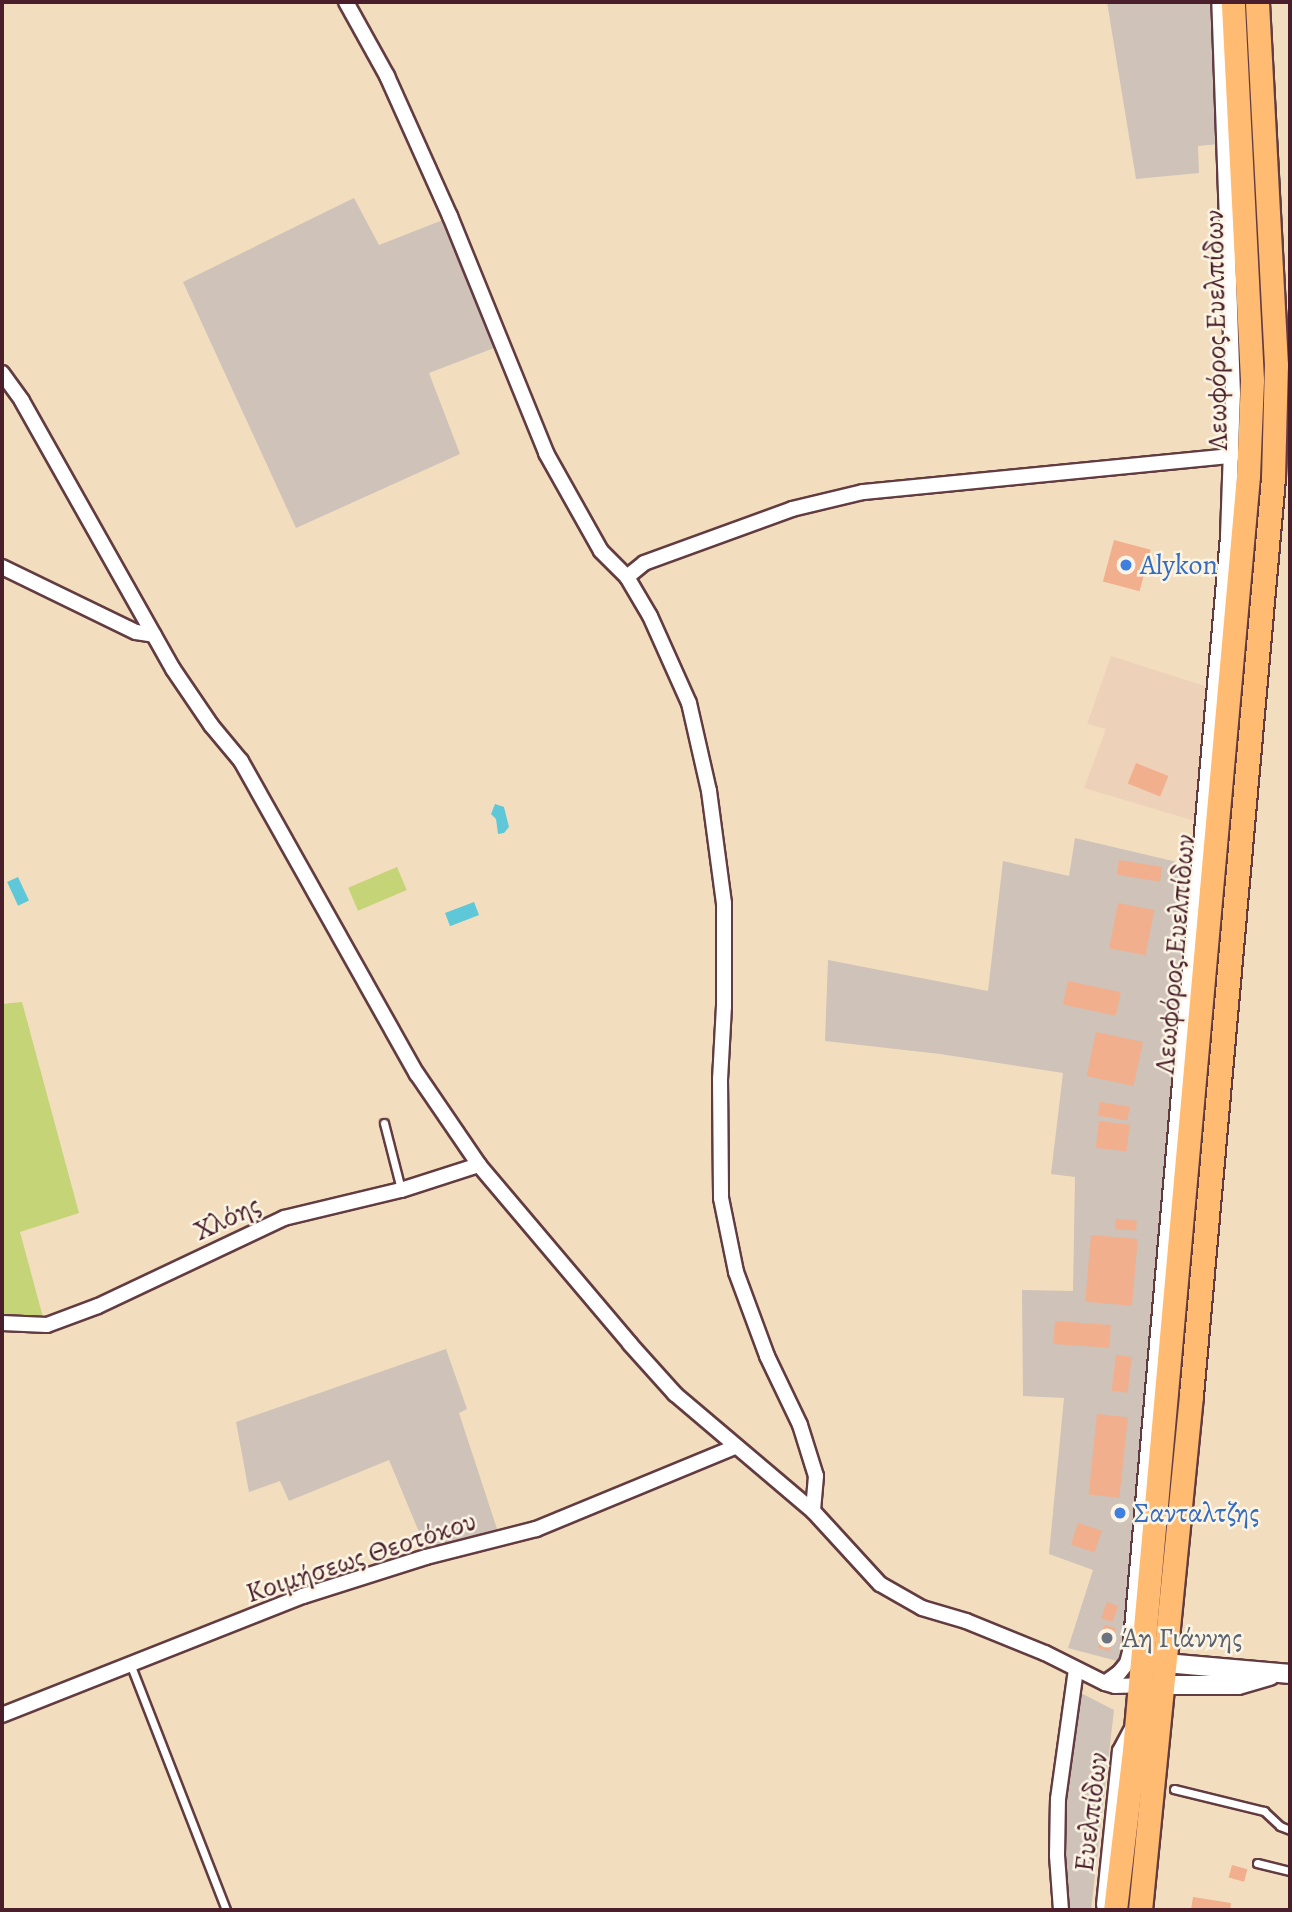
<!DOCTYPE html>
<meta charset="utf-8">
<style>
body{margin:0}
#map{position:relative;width:1292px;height:1912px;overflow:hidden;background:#f2debe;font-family:Alegreya,serif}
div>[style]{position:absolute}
.built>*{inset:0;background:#edd2b9}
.industrial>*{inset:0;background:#cec2b9}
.green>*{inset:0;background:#c5d476;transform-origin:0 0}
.water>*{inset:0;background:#5ec8d8;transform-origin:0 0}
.building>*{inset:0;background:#f2af8d;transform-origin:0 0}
.roads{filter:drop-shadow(2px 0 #633c41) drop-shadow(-2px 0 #633c41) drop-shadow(0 2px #633c41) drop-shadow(0 -2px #633c41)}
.service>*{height:7px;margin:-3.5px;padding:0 3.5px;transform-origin:3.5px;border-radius:3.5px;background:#fff}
.minor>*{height:14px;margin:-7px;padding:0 7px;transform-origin:7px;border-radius:7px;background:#fff}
.tertiary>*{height:18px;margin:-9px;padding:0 9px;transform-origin:9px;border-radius:9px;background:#fff}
.primary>*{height:23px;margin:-11.5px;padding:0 11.5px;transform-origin:11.5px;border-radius:11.5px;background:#febb71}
.dots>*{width:19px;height:19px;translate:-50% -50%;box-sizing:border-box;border:4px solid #fcf5e5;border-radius:50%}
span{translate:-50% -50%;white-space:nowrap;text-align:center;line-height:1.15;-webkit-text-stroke:5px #fcf5e5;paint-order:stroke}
.street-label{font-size:28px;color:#4a1f2b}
.shop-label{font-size:28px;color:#366cbe}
.left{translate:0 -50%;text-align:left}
.worship-label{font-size:28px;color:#5b616d}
.frame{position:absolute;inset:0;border:4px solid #4a1f2b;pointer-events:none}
</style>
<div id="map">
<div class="built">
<div style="clip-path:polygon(1111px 656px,1208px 687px,1198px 822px,1084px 788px,1106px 729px,1087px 724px)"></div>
</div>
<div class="industrial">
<div style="clip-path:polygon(1107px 2px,1213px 2px,1219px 144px,1198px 146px,1199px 173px,1136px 179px)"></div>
<div style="clip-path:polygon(354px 198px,379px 245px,443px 220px,494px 348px,429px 373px,460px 454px,296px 528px,183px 282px)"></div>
<div style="clip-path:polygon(1075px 838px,1194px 866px,1121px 1662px,1068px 1648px,1093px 1570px,1049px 1554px,1064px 1398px,1023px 1396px,1022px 1290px,1073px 1291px,1075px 1177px,1051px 1174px,1063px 1073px,940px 1054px,825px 1041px,828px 960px,988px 991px,1003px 861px,1069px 876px)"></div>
<div style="clip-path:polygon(446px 1349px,467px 1409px,459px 1413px,498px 1532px,427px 1551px,389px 1460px,289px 1501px,280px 1481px,249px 1492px,236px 1422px)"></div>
<div style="clip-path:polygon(1071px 1688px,1114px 1710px,1091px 1910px,1066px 1910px,1062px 1848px)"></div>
</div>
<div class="green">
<div style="left:397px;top:867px;width:25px;height:53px;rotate:67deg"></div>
<div style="clip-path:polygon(22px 1002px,79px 1213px,20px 1232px,44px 1321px,2px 1319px,2px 1004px)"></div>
</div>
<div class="water">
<div style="clip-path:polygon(495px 804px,504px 807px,509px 827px,504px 833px,498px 834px,496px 819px,491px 814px)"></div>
<div style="left:18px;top:877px;width:26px;height:12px;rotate:65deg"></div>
<div style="left:474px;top:902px;width:14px;height:31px;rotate:69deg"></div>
</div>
<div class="building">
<div style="left:1114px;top:540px;width:38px;height:43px;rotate:15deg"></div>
<div style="left:1136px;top:763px;width:35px;height:22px;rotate:22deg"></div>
<div style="left:1119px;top:860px;width:44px;height:15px;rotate:9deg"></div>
<div style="left:1118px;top:903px;width:37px;height:46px;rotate:11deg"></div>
<div style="left:1068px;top:981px;width:54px;height:24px;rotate:12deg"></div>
<div style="left:1096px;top:1032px;width:48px;height:45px;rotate:12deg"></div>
<div style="left:1100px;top:1102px;width:30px;height:14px;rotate:9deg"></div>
<div style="left:1099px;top:1121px;width:31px;height:27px;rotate:7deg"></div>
<div style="left:1116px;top:1219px;width:21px;height:10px;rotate:5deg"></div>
<div style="left:1091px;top:1235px;width:47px;height:67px;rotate:5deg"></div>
<div style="left:1055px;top:1321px;width:56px;height:23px;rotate:4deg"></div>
<div style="left:1116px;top:1355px;width:16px;height:36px;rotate:7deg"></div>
<div style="left:1097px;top:1414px;width:31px;height:81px;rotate:6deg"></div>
<div style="left:1078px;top:1523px;width:25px;height:23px;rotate:18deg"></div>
<div style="left:1107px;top:1602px;width:12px;height:17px;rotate:20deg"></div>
<div style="left:1104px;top:1625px;width:12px;height:24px;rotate:14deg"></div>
<div style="left:1232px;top:1865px;width:16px;height:13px;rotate:15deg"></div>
<div style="clip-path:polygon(1193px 1897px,1231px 1903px,1230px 1910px,1191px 1910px)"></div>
</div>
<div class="roads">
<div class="service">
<div style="left:384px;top:1123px;width:68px;rotate:75.6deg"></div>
<div style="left:131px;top:1666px;width:262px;rotate:68.7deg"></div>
<div style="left:1174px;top:1789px;width:93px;rotate:13.7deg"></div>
<div style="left:1264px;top:1811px;width:22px;rotate:43deg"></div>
<div style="left:1280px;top:1826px;width:11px;rotate:22deg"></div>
<div style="left:1257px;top:1863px;width:34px;rotate:14deg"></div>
</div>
<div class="minor">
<div style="left:346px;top:2px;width:85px;rotate:61deg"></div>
<div style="left:387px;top:76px;width:154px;rotate:65.8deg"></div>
<div style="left:450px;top:216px;width:256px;rotate:67.9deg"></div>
<div style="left:546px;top:453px;width:112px;rotate:60.7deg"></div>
<div style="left:601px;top:551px;width:37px;rotate:45deg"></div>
<div style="left:627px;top:577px;width:45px;rotate:59.5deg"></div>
<div style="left:650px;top:616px;width:95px;rotate:65.9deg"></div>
<div style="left:689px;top:703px;width:90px;rotate:77.2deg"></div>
<div style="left:709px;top:791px;width:113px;rotate:82.4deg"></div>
<div style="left:724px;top:903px;width:103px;rotate:90deg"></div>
<div style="left:724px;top:1006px;width:73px;rotate:93.1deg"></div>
<div style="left:720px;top:1079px;width:119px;rotate:89.5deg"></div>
<div style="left:721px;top:1198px;width:76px;rotate:78.5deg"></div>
<div style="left:736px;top:1272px;width:90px;rotate:69.7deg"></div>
<div style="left:767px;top:1356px;width:76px;rotate:64.4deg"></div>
<div style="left:800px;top:1425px;width:53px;rotate:72.6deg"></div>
<div style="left:816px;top:1476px;width:35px;rotate:95deg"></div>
<div style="left:2px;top:373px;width:34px;rotate:54deg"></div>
<div style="left:22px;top:401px;width:308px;rotate:60.6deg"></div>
<div style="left:173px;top:669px;width:68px;rotate:55.8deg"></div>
<div style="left:211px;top:725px;width:47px;rotate:50.2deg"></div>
<div style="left:241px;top:761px;width:359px;rotate:60.7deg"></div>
<div style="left:417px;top:1074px;width:110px;rotate:55.7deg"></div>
<div style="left:479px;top:1165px;width:234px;rotate:49.8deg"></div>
<div style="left:630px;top:1344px;width:67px;rotate:48deg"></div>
<div style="left:675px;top:1394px;width:181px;rotate:40.3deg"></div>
<div style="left:813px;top:1511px;width:99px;rotate:47.5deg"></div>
<div style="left:880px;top:1584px;width:48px;rotate:29.7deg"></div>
<div style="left:922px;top:1608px;width:46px;rotate:16.5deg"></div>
<div style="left:966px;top:1621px;width:85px;rotate:22.1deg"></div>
<div style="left:1045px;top:1653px;width:67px;rotate:26.6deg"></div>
<div style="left:1105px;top:1683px;width:10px;rotate:17deg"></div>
<div style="left:1115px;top:1686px;width:24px;rotate:-2deg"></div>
<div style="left:2px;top:567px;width:149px;rotate:25.9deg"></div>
<div style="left:136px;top:632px;width:18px;rotate:9deg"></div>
<div style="left:627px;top:577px;width:22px;rotate:-39deg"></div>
<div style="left:644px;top:563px;width:158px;rotate:-20deg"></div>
<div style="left:792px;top:509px;width:73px;rotate:-13.5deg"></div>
<div style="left:863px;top:492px;width:371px;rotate:-5.6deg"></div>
<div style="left:2px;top:1323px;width:45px;rotate:2.5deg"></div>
<div style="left:47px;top:1325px;width:54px;rotate:-20.4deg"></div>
<div style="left:98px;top:1306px;width:206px;rotate:-25.3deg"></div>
<div style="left:284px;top:1218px;width:120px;rotate:-13.5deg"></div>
<div style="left:401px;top:1190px;width:82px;rotate:-17.8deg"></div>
<div style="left:1105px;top:1683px;width:17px;rotate:-36deg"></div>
<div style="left:1119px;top:1673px;width:13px;rotate:-51deg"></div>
<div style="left:1127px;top:1663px;width:11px;rotate:-75deg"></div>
<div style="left:1130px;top:1652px;width:1120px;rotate:-84.98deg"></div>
<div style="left:1228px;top:536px;width:142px;rotate:-88deg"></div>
<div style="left:1233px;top:394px;width:392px;rotate:-92deg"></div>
<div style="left:2px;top:1715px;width:324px;rotate:-21.6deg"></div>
<div style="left:303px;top:1596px;width:129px;rotate:-17.6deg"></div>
<div style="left:426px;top:1557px;width:114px;rotate:-14.3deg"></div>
<div style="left:536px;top:1529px;width:215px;rotate:-22.4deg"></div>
<div style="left:1104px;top:1905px;width:155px;rotate:-84.1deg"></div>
<div style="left:1120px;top:1751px;width:24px;rotate:-62deg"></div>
<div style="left:1061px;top:1910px;width:55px;rotate:-94.2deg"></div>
<div style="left:1057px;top:1855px;width:56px;rotate:-89deg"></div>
<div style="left:1058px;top:1799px;width:130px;rotate:-82.1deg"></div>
</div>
<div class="tertiary">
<div style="left:1154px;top:1662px;width:137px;rotate:5deg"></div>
<div style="left:1152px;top:1685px;width:86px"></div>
<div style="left:1238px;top:1685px;width:33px;rotate:-16deg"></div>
</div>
<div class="primary">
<div style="left:1115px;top:1910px;width:160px;rotate:-83.2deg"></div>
<div style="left:1134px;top:1751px;width:1280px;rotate:-84.89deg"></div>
<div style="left:1248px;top:476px;width:96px;rotate:-87.6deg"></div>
<div style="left:1252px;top:380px;width:378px;rotate:-92.9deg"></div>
<div style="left:1140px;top:1910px;width:518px;rotate:-84.34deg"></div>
<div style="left:1191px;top:1395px;width:921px;rotate:-84.89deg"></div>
<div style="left:1273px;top:478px;width:113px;rotate:-88.5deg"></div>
<div style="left:1276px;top:365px;width:363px;rotate:-93deg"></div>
</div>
</div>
<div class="dots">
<div style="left:1126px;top:565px;background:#3f7fe0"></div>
<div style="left:1120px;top:1513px;background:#3f7fe0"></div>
<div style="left:1107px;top:1638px;background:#6b7280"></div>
</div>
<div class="street-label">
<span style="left:1216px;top:330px;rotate:-91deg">Λεωφόρος Ευελπίδων</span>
<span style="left:1175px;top:954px;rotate:-85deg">Λεωφόρος Ευελπίδων</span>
<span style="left:227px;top:1218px;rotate:-25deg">Χλόης</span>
<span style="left:361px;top:1557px;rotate:-18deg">Κοιμήσεως Θεοτόκου</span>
<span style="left:1091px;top:1812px;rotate:-83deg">Ευελπίδων</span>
</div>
<div class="shop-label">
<span class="left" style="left:1140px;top:565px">Alykon</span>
<span class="left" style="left:1134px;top:1513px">Σανταλτζης</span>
</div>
<div class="worship-label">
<span class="left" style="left:1121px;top:1638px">Άη Γιάννης</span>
</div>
<div class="frame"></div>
</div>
